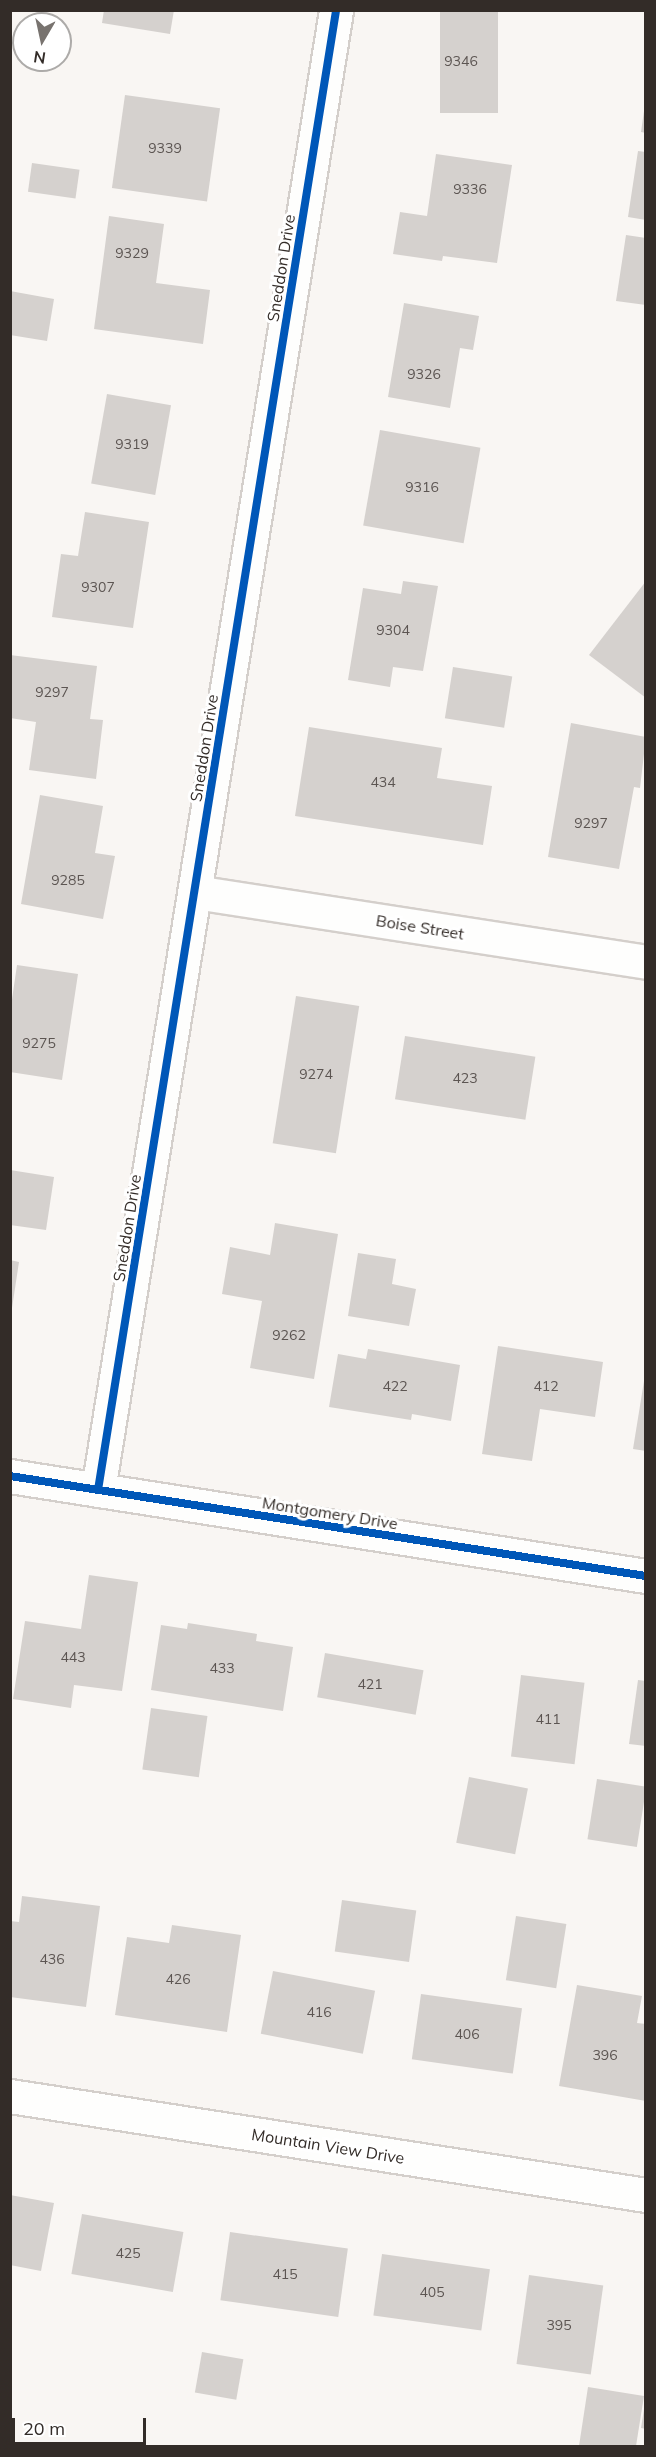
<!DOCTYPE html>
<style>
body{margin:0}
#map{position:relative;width:656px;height:2457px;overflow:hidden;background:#f9f6f3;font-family:Mulish,sans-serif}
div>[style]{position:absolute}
.building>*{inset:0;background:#d5d1ce;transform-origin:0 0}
.roads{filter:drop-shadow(2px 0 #d4cfcb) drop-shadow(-2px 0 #d4cfcb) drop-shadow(0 2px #d4cfcb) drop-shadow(0 -2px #d4cfcb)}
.street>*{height:33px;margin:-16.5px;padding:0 16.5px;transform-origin:16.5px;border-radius:16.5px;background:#fefefd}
.cycleway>*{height:8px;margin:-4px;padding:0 4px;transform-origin:4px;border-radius:4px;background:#0057b8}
span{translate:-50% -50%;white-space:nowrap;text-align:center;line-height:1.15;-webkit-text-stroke:6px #fff;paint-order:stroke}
.number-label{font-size:14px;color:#5c5552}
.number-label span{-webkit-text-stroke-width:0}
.street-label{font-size:16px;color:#332c28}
.frame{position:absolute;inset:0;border:12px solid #332c28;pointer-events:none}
.north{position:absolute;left:12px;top:12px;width:60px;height:60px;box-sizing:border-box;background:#fff;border:2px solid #adaba9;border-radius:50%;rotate:189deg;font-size:16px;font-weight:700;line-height:24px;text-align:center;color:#332c28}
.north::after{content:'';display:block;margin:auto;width:21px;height:27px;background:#78736f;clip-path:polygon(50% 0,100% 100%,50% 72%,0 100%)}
.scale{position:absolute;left:12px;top:2418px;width:134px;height:27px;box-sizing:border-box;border:3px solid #332c28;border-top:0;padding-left:8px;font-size:18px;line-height:21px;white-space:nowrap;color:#332c28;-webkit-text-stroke:4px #fff;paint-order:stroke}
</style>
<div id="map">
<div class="building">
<div style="clip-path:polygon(104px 10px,174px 10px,170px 34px,102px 23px)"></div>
<div style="left:440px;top:10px;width:58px;height:103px"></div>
<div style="left:125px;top:95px;width:96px;height:94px;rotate:8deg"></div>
<div style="clip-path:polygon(644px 111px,646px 111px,646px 133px,641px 132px)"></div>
<div style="clip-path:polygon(638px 151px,646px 152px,646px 220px,628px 217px)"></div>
<div style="clip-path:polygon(436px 154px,512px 165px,497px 263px,443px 256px,442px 261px,393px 254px,400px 212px,427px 216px)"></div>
<div style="left:32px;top:163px;width:48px;height:29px;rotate:8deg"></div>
<div style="clip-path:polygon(109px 216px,164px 224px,156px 283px,210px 290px,203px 344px,94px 329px)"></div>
<div style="clip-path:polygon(626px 235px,646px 238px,646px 305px,616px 301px)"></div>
<div style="clip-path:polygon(10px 291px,54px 299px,47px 341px,10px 335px)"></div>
<div style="clip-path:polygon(404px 303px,479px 316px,473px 350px,460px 348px,450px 408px,388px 397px)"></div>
<div style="left:107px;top:394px;width:65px;height:91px;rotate:10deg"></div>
<div style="left:380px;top:430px;width:102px;height:97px;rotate:10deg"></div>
<div style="clip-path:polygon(85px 512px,149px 522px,133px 628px,52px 617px,61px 554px,78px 556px)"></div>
<div style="clip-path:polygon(403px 581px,438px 586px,423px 671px,393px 667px,390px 687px,348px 680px,363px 588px,401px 594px)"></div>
<div style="clip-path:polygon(646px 581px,646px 698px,589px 655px)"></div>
<div style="clip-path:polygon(10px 655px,97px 666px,90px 719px,103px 720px,96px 779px,29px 770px,36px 722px,10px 718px)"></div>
<div style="left:453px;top:667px;width:60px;height:52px;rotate:9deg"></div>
<div style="clip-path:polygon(571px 723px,646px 737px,640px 788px,634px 787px,619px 869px,548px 857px)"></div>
<div style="clip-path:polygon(309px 727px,442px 748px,437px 778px,492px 786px,483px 845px,295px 816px)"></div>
<div style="clip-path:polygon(40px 795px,103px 806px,95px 853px,115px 856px,103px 919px,21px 904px)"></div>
<div style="clip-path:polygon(17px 965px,78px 974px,62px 1080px,10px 1072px,10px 1013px)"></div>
<div style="left:296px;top:996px;width:64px;height:149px;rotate:9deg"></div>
<div style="left:405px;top:1036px;width:132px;height:64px;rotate:9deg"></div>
<div style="clip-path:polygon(10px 1170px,54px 1177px,46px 1230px,10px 1225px)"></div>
<div style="clip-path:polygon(275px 1223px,338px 1234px,314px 1379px,250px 1368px,262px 1301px,222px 1294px,230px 1247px,270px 1255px)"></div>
<div style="clip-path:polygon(358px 1253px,396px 1259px,392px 1284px,416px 1289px,409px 1326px,348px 1316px)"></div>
<div style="clip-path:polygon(10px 1260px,19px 1262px,12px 1308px,10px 1308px)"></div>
<div style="clip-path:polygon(498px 1346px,603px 1362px,595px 1417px,540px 1409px,532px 1461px,482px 1454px)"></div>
<div style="clip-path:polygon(368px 1349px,460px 1365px,451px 1421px,412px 1414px,411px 1420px,329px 1407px,338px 1354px,366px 1359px)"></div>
<div style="clip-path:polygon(644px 1381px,646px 1381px,646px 1451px,633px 1449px)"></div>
<div style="clip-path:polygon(89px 1575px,138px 1582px,122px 1691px,74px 1685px,71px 1708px,13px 1699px,25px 1621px,81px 1629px)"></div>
<div style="clip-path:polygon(188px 1623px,257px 1634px,256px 1641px,293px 1647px,283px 1711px,151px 1690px,161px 1625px,187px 1629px)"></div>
<div style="left:325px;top:1653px;width:100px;height:45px;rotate:10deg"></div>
<div style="left:521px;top:1675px;width:64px;height:82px;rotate:7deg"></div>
<div style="clip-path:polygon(638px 1680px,646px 1681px,646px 1746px,629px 1744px)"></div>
<div style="left:151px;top:1708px;width:57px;height:62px;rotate:8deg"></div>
<div style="left:469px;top:1777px;width:60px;height:67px;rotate:11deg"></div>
<div style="left:597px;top:1779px;width:50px;height:61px;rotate:9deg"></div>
<div style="clip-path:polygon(22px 1896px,100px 1906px,86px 2007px,10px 1997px,10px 1921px,19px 1922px)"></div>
<div style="left:342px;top:1900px;width:75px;height:52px;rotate:8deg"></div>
<div style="left:516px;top:1916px;width:51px;height:65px;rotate:9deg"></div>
<div style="clip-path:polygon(172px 1925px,241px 1935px,227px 2032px,115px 2015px,127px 1937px,169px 1943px)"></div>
<div style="left:273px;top:1971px;width:104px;height:64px;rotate:11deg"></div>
<div style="clip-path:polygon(577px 1985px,642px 1996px,637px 2023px,646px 2024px,646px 2101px,559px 2086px)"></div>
<div style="left:421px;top:1994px;width:102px;height:66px;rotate:8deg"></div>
<div style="clip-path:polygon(10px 2195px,54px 2203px,41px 2271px,10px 2265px)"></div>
<div style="left:82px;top:2214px;width:103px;height:61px;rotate:10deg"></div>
<div style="left:230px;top:2232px;width:119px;height:69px;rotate:8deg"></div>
<div style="left:382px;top:2254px;width:109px;height:62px;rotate:8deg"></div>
<div style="left:529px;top:2275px;width:75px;height:90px;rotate:8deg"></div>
<div style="left:202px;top:2352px;width:42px;height:41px;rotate:10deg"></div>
<div style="clip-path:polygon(588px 2387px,644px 2396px,636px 2446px,579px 2446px)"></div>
<div style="clip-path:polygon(644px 2409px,646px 2410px,646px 2429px,641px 2428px)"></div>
</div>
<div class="roads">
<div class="street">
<div style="left:195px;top:892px;width:456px;rotate:8.8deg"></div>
<div style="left:10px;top:1476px;width:644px;rotate:8.94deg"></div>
<div style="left:98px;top:1490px;width:1499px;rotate:-80.86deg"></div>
<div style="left:10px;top:2096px;width:644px;rotate:8.85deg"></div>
</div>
</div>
<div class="cycleway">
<div style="left:10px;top:1476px;width:644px;rotate:8.94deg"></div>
<div style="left:98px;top:1490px;width:1499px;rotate:-80.86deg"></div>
</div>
<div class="number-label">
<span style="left:461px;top:61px">9346</span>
<span style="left:165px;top:148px">9339</span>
<span style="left:470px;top:189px">9336</span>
<span style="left:132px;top:253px">9329</span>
<span style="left:424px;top:374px">9326</span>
<span style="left:132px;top:444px">9319</span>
<span style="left:422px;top:487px">9316</span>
<span style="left:98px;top:587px">9307</span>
<span style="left:393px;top:630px">9304</span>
<span style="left:52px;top:692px">9297</span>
<span style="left:383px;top:782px">434</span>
<span style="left:591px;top:823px">9297</span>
<span style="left:68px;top:880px">9285</span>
<span style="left:39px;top:1043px">9275</span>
<span style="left:316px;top:1074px">9274</span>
<span style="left:465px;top:1078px">423</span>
<span style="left:289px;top:1335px">9262</span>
<span style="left:395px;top:1386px">422</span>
<span style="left:546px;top:1386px">412</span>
<span style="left:73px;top:1657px">443</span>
<span style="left:222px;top:1668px">433</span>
<span style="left:370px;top:1684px">421</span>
<span style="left:548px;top:1719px">411</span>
<span style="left:52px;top:1959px">436</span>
<span style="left:178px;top:1979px">426</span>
<span style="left:319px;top:2012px">416</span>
<span style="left:467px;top:2034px">406</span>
<span style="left:605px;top:2055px">396</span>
<span style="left:128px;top:2253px">425</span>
<span style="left:285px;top:2274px">415</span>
<span style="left:432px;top:2292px">405</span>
<span style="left:559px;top:2325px">395</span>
</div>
<div class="street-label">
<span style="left:281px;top:268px;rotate:-81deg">Sneddon Drive</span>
<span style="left:204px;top:748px;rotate:-81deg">Sneddon Drive</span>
<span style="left:420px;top:927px;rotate:9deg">Boise Street</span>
<span style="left:127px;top:1228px;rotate:-81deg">Sneddon Drive</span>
<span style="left:330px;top:1513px;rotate:9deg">Montgomery Drive</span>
<span style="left:328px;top:2146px;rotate:9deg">Mountain View Drive</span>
</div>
<div class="frame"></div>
<div class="north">N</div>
<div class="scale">20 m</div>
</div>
